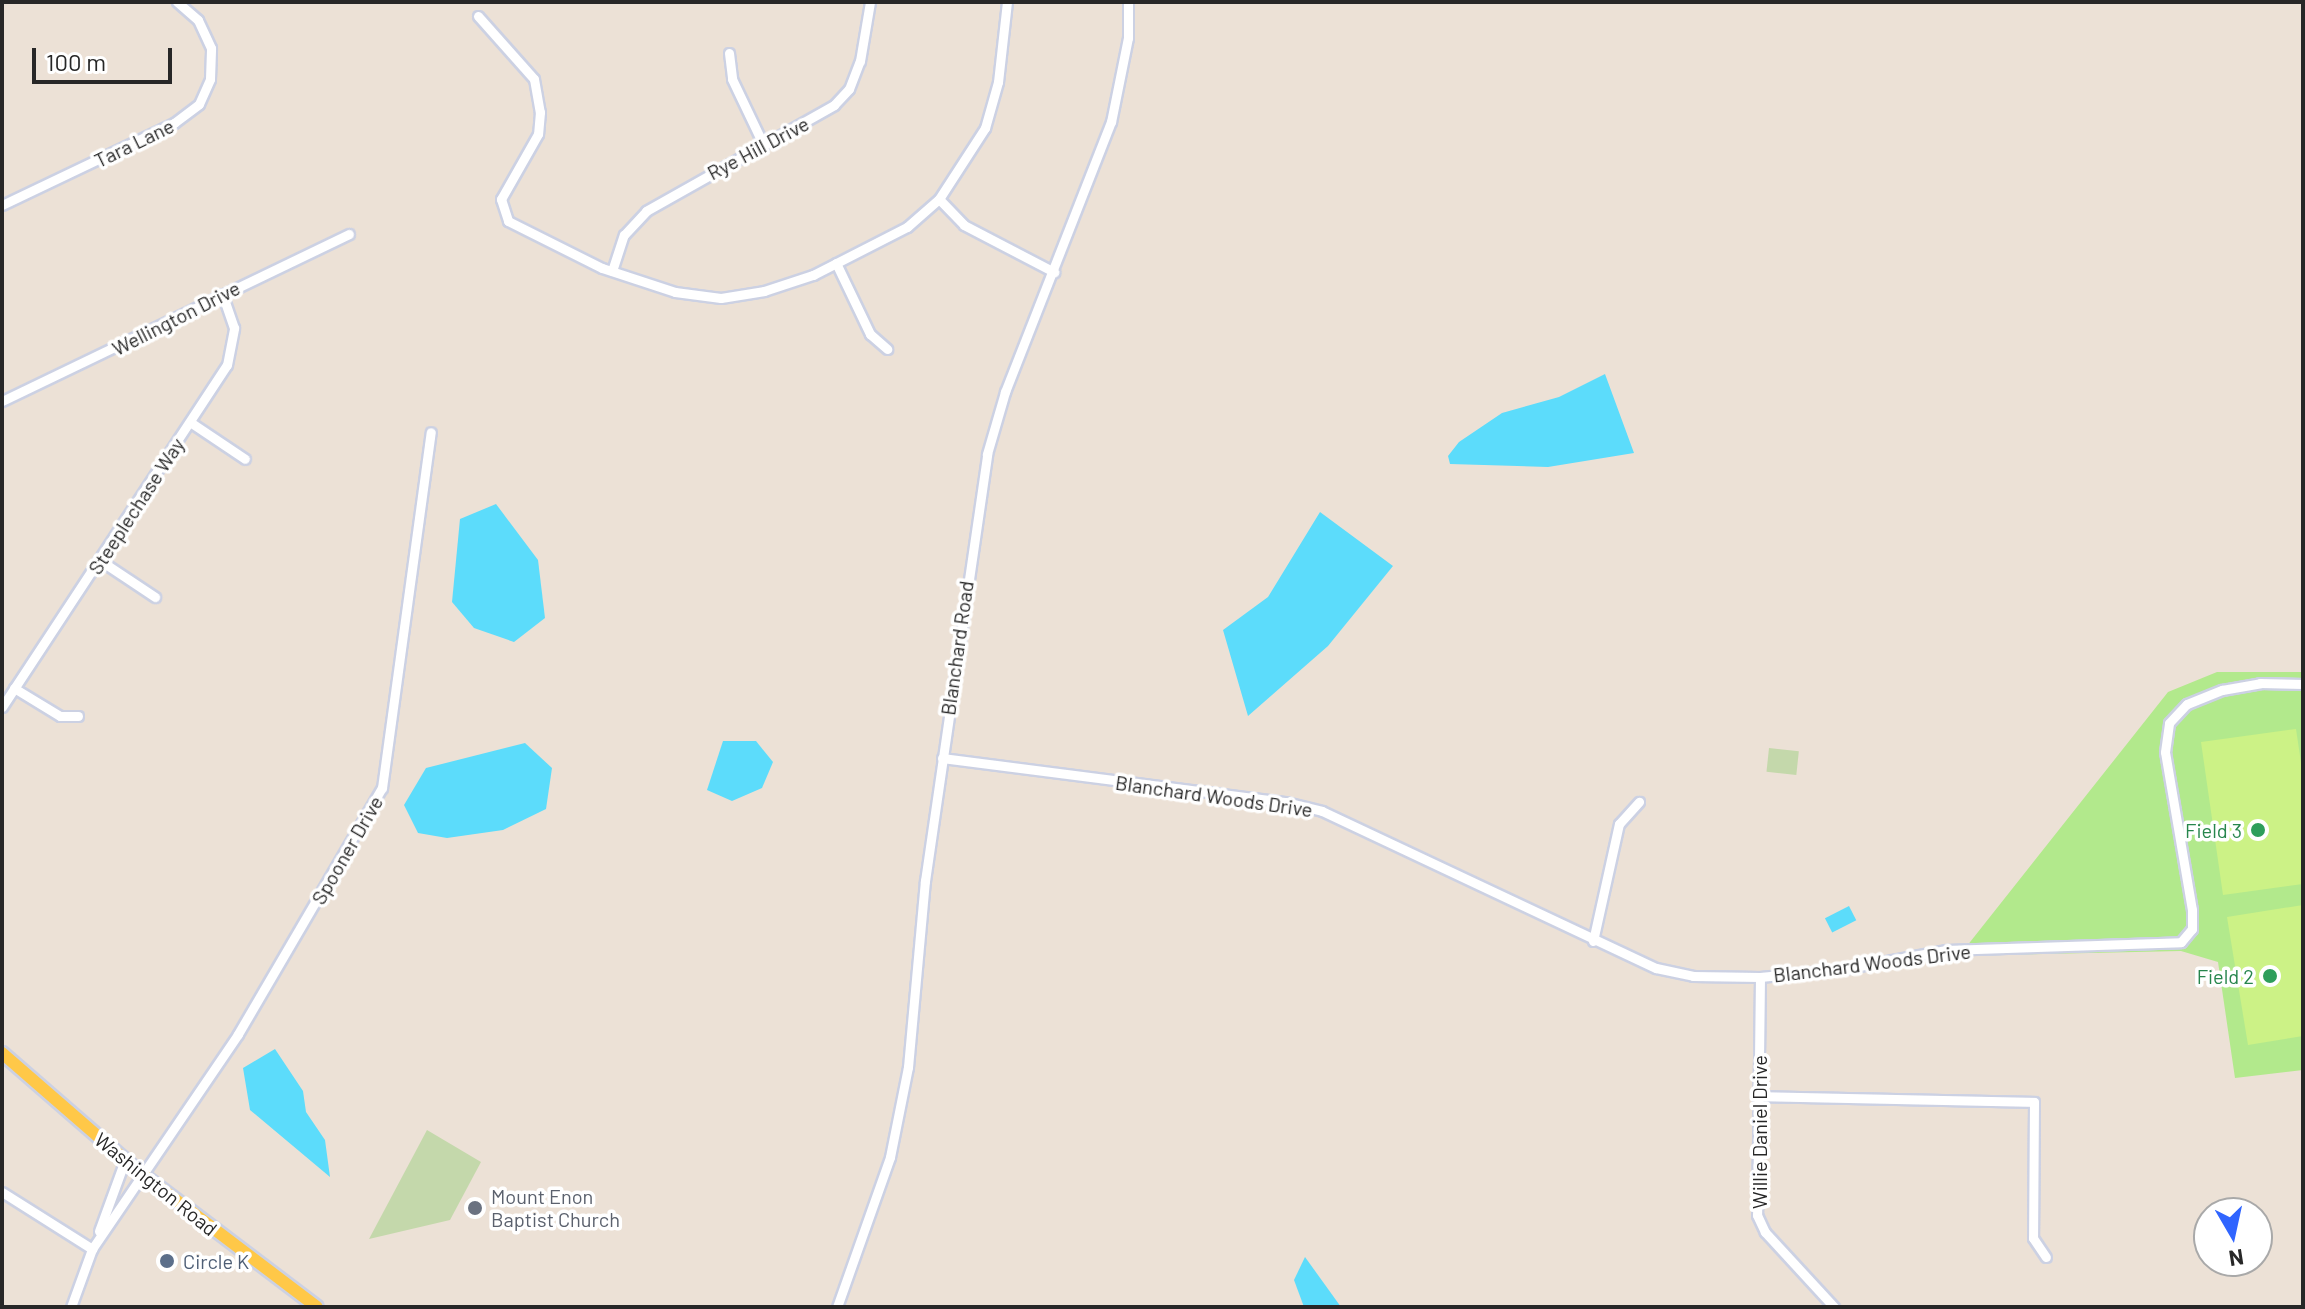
<!DOCTYPE html>
<style>
body{margin:0}
#map{position:relative;width:2305px;height:1309px;overflow:hidden;background:#ece1d6;font-family:Barlow,sans-serif}
div>[style]{position:absolute}
.green>*{inset:0;background:#b2e98c}
.cemetery>*{inset:0;background:#c4d8ab;transform-origin:0 0}
.pitch>*{inset:0;background:#ccf286}
.water>*{inset:0;background:#5cdcfb;transform-origin:0 0}
.roads{filter:drop-shadow(2px 0 #ccd1e3) drop-shadow(-2px 0 #ccd1e3) drop-shadow(0 2px #ccd1e3) drop-shadow(0 -2px #ccd1e3)}
.minor>*{height:9px;margin:-4.5px;padding:0 4.5px;transform-origin:4.5px;border-radius:4.5px;background:#fff}
.major>*{height:12px;margin:-6px;padding:0 6px;transform-origin:6px;border-radius:6px;background:#ffc848}
.dots>*{width:22px;height:22px;translate:-50% -50%;box-sizing:border-box;border:4px solid #fff;border-radius:50%}
span{translate:-50% -50%;white-space:nowrap;text-align:center;line-height:1.15;-webkit-text-stroke:7px #fff;paint-order:stroke}
.street-label{font-size:20px;color:#272727}
.leisure-label{font-size:20px;color:#27864d}
.right{translate:-100% -50%;text-align:right}
.worship-label{font-size:20px;color:#5b616d}
.left{translate:0 -50%;text-align:left}
.service-label{font-size:20px;color:#4e5e75}
.frame{position:absolute;inset:0;border:4px solid #272727;pointer-events:none}
.north{position:absolute;left:2193px;top:1197px;width:80px;height:80px;box-sizing:border-box;background:#fff;border:2px solid #a9a9a9;border-radius:50%;rotate:171deg;font-size:22px;font-weight:700;line-height:32px;text-align:center;color:#272727}
.north::after{content:'';display:block;margin:auto;width:28px;height:36px;background:#3065ff;clip-path:polygon(50% 0,100% 100%,50% 72%,0 100%)}
.scale{position:absolute;left:32px;top:48px;width:140px;height:36px;box-sizing:border-box;border:4px solid #272727;border-top:0;padding-left:10px;font-size:24px;line-height:28px;white-space:nowrap;color:#272727;-webkit-text-stroke:6px #fff;paint-order:stroke}
</style>
<div id="map">
<div class="green">
<div style="clip-path:polygon(2217px 672px,2303px 672px,2303px 1070px,2235px 1078px,2218px 962px,2181px 951px,1959px 956px,2168px 692px)"></div>
</div>
<div class="cemetery">
<div style="left:1769px;top:748px;width:30px;height:24px;rotate:6deg"></div>
<div style="clip-path:polygon(427px 1130px,481px 1162px,450px 1220px,369px 1239px)"></div>
</div>
<div class="pitch">
<div style="clip-path:polygon(2296px 729px,2303px 776px,2303px 884px,2223px 895px,2201px 742px)"></div>
<div style="clip-path:polygon(2303px 905px,2303px 1036px,2248px 1045px,2227px 917px)"></div>
</div>
<div class="water">
<div style="clip-path:polygon(1605px 374px,1634px 453px,1548px 467px,1450px 464px,1448px 456px,1459px 442px,1502px 413px,1559px 397px)"></div>
<div style="clip-path:polygon(496px 504px,538px 560px,545px 618px,514px 642px,474px 628px,452px 602px,460px 519px)"></div>
<div style="clip-path:polygon(1320px 512px,1393px 566px,1328px 646px,1248px 716px,1223px 630px,1268px 597px)"></div>
<div style="clip-path:polygon(723px 741px,756px 741px,773px 762px,762px 788px,732px 801px,707px 790px)"></div>
<div style="clip-path:polygon(525px 743px,552px 768px,546px 809px,503px 830px,447px 838px,418px 833px,404px 805px,426px 768px)"></div>
<div style="left:1849px;top:906px;width:16px;height:27px;rotate:63deg"></div>
<div style="clip-path:polygon(275px 1049px,303px 1091px,306px 1112px,325px 1140px,330px 1177px,250px 1110px,243px 1068px)"></div>
<div style="clip-path:polygon(1305px 1257px,1341px 1307px,1304px 1307px,1294px 1280px)"></div>
</div>
<div class="roads">
<div class="minor">
<div style="left:478px;top:16px;width:84px;rotate:48.4deg"></div>
<div style="left:534px;top:79px;width:34px;rotate:80deg"></div>
<div style="left:540px;top:112px;width:22px;rotate:95deg"></div>
<div style="left:538px;top:134px;width:75px;rotate:119.6deg"></div>
<div style="left:501px;top:199px;width:23px;rotate:72deg"></div>
<div style="left:508px;top:221px;width:105px;rotate:26.6deg"></div>
<div style="left:602px;top:268px;width:77px;rotate:18.2deg"></div>
<div style="left:675px;top:292px;width:46px;rotate:7.4deg"></div>
<div style="left:721px;top:298px;width:44px;rotate:-9.2deg"></div>
<div style="left:764px;top:291px;width:52px;rotate:-18.1deg"></div>
<div style="left:813px;top:275px;width:106px;rotate:-27.1deg"></div>
<div style="left:907px;top:227px;width:43px;rotate:-41.2deg"></div>
<div style="left:939px;top:199px;width:85px;rotate:-57.1deg"></div>
<div style="left:985px;top:128px;width:48px;rotate:-74.2deg"></div>
<div style="left:998px;top:82px;width:81px;rotate:-83.6deg"></div>
<div style="left:729px;top:53px;width:26px;rotate:83deg"></div>
<div style="left:732px;top:79px;width:74px;rotate:64.5deg"></div>
<div style="left:939px;top:199px;width:36px;rotate:46deg"></div>
<div style="left:964px;top:225px;width:102px;rotate:27.6deg"></div>
<div style="left:2px;top:205px;width:191px;rotate:-25.5deg"></div>
<div style="left:174px;top:123px;width:31px;rotate:-37deg"></div>
<div style="left:199px;top:104px;width:27px;rotate:-66deg"></div>
<div style="left:210px;top:79px;width:31px;rotate:-88deg"></div>
<div style="left:211px;top:48px;width:31px;rotate:-115deg"></div>
<div style="left:198px;top:20px;width:28px;rotate:-139deg"></div>
<div style="left:836px;top:263px;width:79px;rotate:64.4deg"></div>
<div style="left:870px;top:334px;width:23px;rotate:41deg"></div>
<div style="left:612px;top:271px;width:38px;rotate:-72deg"></div>
<div style="left:624px;top:235px;width:33px;rotate:-47deg"></div>
<div style="left:646px;top:211px;width:216px;rotate:-29.4deg"></div>
<div style="left:834px;top:105px;width:22px;rotate:-47deg"></div>
<div style="left:849px;top:89px;width:30px;rotate:-69deg"></div>
<div style="left:860px;top:61px;width:60px;rotate:-80.4deg"></div>
<div style="left:2px;top:401px;width:385px;rotate:-25.7deg"></div>
<div style="left:190px;top:422px;width:66px;rotate:33.9deg"></div>
<div style="left:101px;top:561px;width:65px;rotate:33.7deg"></div>
<div style="left:14px;top:688px;width:54px;rotate:31.3deg"></div>
<div style="left:60px;top:716px;width:18px"></div>
<div style="left:2px;top:707px;width:409px;rotate:-56.7deg"></div>
<div style="left:227px;top:365px;width:38px;rotate:-79deg"></div>
<div style="left:234px;top:328px;width:36px;rotate:-109deg"></div>
<div style="left:942px;top:758px;width:347px;rotate:7.3deg"></div>
<div style="left:1286px;top:802px;width:37px;rotate:14deg"></div>
<div style="left:1322px;top:811px;width:369px;rotate:25.2deg"></div>
<div style="left:1656px;top:968px;width:38px;rotate:12deg"></div>
<div style="left:1693px;top:976px;width:67px;rotate:0.9deg"></div>
<div style="left:1760px;top:977px;width:83px;rotate:-5.5deg"></div>
<div style="left:1843px;top:969px;width:105px;rotate:-10.5deg"></div>
<div style="left:1946px;top:950px;width:235px;rotate:-1.9deg"></div>
<div style="left:2181px;top:942px;width:17px;rotate:-50deg"></div>
<div style="left:2192px;top:929px;width:19px;rotate:-90deg"></div>
<div style="left:2192px;top:910px;width:160px;rotate:-99.7deg"></div>
<div style="left:2165px;top:752px;width:29px;rotate:-82deg"></div>
<div style="left:2169px;top:723px;width:26px;rotate:-47deg"></div>
<div style="left:2187px;top:704px;width:38px;rotate:-22deg"></div>
<div style="left:2222px;top:690px;width:39px;rotate:-10deg"></div>
<div style="left:2260px;top:683px;width:43px;rotate:1.3deg"></div>
<div style="left:1593px;top:941px;width:120px;rotate:-77.5deg"></div>
<div style="left:1619px;top:824px;width:30px;rotate:-48deg"></div>
<div style="left:1760px;top:977px;width:238px;rotate:90.7deg"></div>
<div style="left:1757px;top:1215px;width:19px;rotate:65deg"></div>
<div style="left:1765px;top:1232px;width:102px;rotate:47.4deg"></div>
<div style="left:1757px;top:1096px;width:277px;rotate:1.2deg"></div>
<div style="left:2034px;top:1102px;width:136px;rotate:90.4deg"></div>
<div style="left:2033px;top:1238px;width:23px;rotate:56deg"></div>
<div style="left:2px;top:1192px;width:107px;rotate:32.3deg"></div>
<div style="left:99px;top:1231px;width:76px;rotate:-69.9deg"></div>
<div style="left:71px;top:1307px;width:62px;rotate:-70.1deg"></div>
<div style="left:92px;top:1249px;width:260px;rotate:-55.8deg"></div>
<div style="left:238px;top:1034px;width:285px;rotate:-59.7deg"></div>
<div style="left:382px;top:788px;width:359px;rotate:-82.2deg"></div>
<div style="left:837px;top:1307px;width:159px;rotate:-70.5deg"></div>
<div style="left:890px;top:1157px;width:92px;rotate:-78.7deg"></div>
<div style="left:908px;top:1067px;width:187px;rotate:-84.8deg"></div>
<div style="left:925px;top:881px;width:431px;rotate:-81.7deg"></div>
<div style="left:987px;top:454px;width:65px;rotate:-73.8deg"></div>
<div style="left:1005px;top:392px;width:290px;rotate:-68.6deg"></div>
<div style="left:1111px;top:122px;width:86px;rotate:-78.6deg"></div>
<div style="left:1128px;top:38px;width:36px;rotate:-90deg"></div>
</div>
<div class="major">
<div style="left:2px;top:1053px;width:181px;rotate:41deg"></div>
<div style="left:139px;top:1172px;width:223px;rotate:37.2deg"></div>
</div>
</div>
<div class="dots">
<div style="left:2258px;top:830px;background:#2e9e5b"></div>
<div style="left:2270px;top:976px;background:#2e9e5b"></div>
<div style="left:475px;top:1208px;background:#6b7280"></div>
<div style="left:167px;top:1261px;background:#5c6f8a"></div>
</div>
<div class="street-label">
<span style="left:134px;top:143px;rotate:-26deg">Tara Lane</span>
<span style="left:758px;top:148px;rotate:-28deg">Rye Hill Drive</span>
<span style="left:176px;top:318px;rotate:-27deg">Wellington Drive</span>
<span style="left:136px;top:506px;rotate:-57deg">Steeplechase Way</span>
<span style="left:957px;top:648px;rotate:-82deg">Blanchard Road</span>
<span style="left:1214px;top:796px;rotate:8deg">Blanchard Woods Drive</span>
<span style="left:347px;top:850px;rotate:-60deg">Spooner Drive</span>
<span style="left:1872px;top:963px;rotate:-7deg">Blanchard Woods Drive</span>
<span style="left:1759px;top:1132px;rotate:-90deg">Willie Daniel Drive</span>
<span style="left:156px;top:1184px;rotate:39deg">Washington Road</span>
</div>
<div class="leisure-label">
<span class="right" style="left:2242px;top:830px">Field 3</span>
<span class="right" style="left:2254px;top:976px">Field 2</span>
</div>
<div class="worship-label">
<span class="left" style="left:491px;top:1208px">Mount Enon<br>Baptist Church</span>
</div>
<div class="service-label">
<span class="left" style="left:183px;top:1261px">Circle K</span>
</div>
<div class="frame"></div>
<div class="north">N</div>
<div class="scale">100 m</div>
</div>
